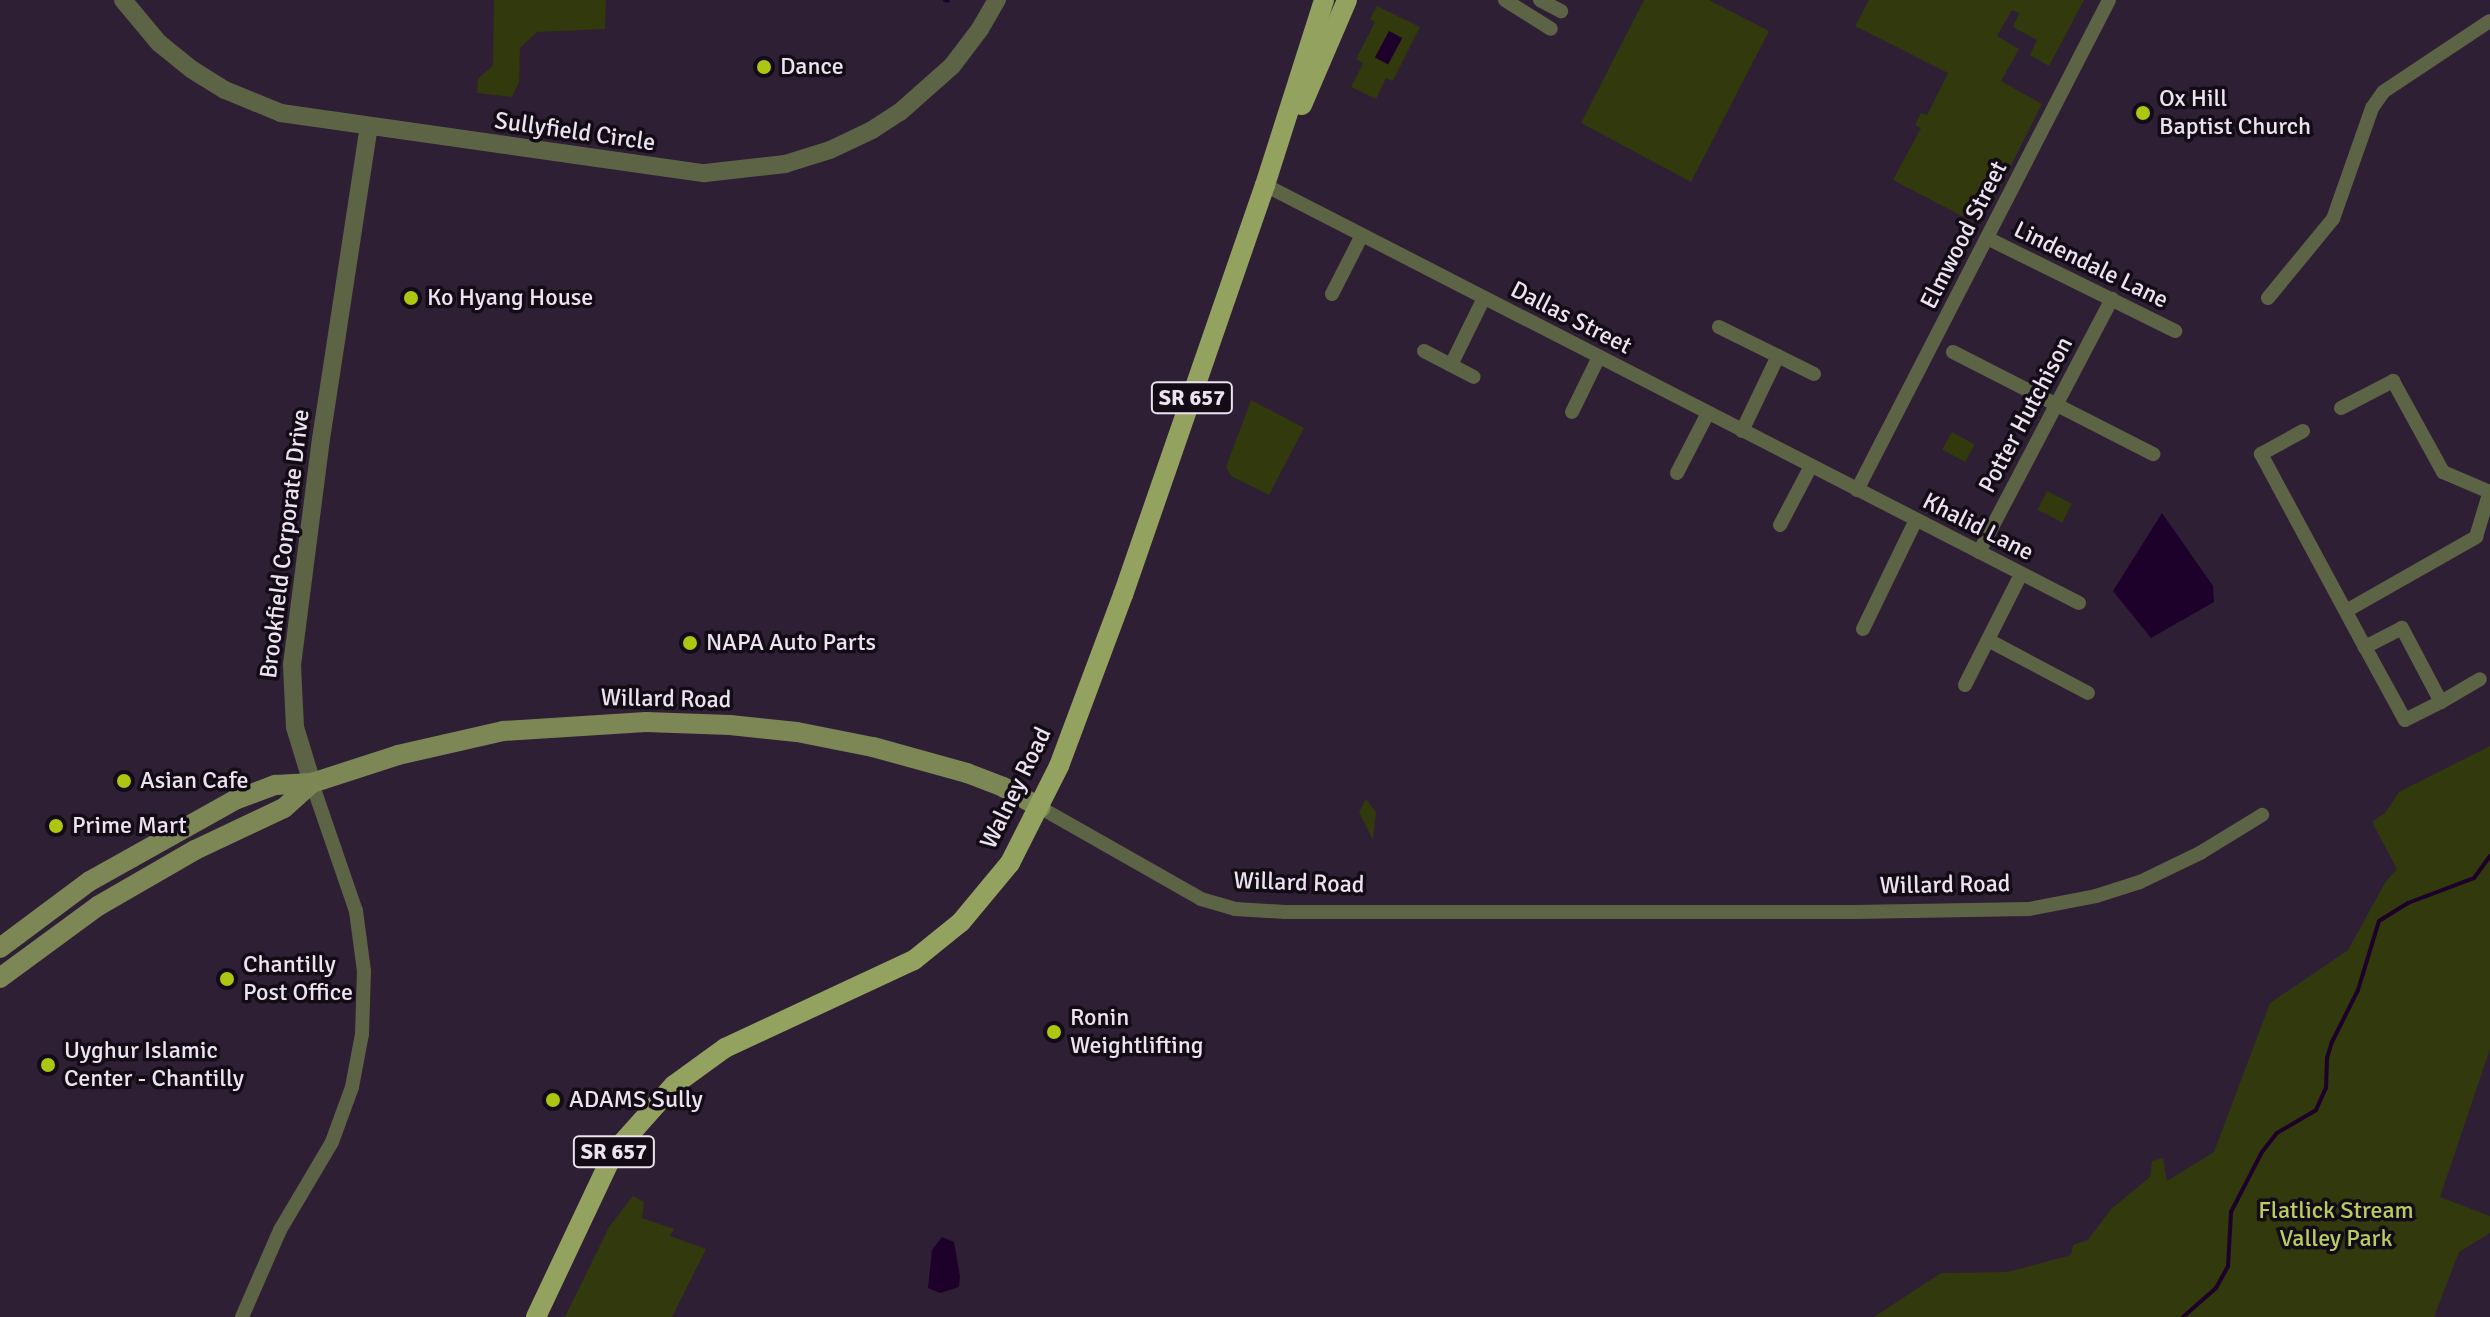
<!DOCTYPE html>
<style>
body{margin:0}
#map{position:relative;width:2490px;height:1317px;overflow:hidden;background:#2e1f35;font-family:Signika,sans-serif}
div>[style]{position:absolute}
.green>*{inset:0;background:#31390d;transform-origin:0 0}
.water>*{inset:0;background:#1e012a;transform-origin:0 0}
.stream>*{height:4px;margin:-2px;padding:0 2px;transform-origin:2px;border-radius:2px;background:#1e012a}
.minor>*{height:14px;margin:-7px;padding:0 7px;transform-origin:7px;border-radius:7px;background:#5d6445}
.tertiary>*{height:18px;margin:-9px;padding:0 9px;transform-origin:9px;border-radius:9px;background:#5d6445}
.secondary>*{height:20px;margin:-10px;padding:0 10px;transform-origin:10px;border-radius:10px;background:#7c8755}
.primary>*{height:20px;margin:-10px;padding:0 10px;transform-origin:10px;border-radius:10px;background:#94a260}
.dots>*{width:22px;height:22px;translate:-50% -50%;box-sizing:border-box;border:4px solid #130c16;border-radius:50%}
span{translate:-50% -50%;white-space:nowrap;text-align:center;line-height:1.15;-webkit-text-stroke:7px #130c16;paint-order:stroke}
.shield-label span{padding:2px 6px;background:#130c16;border:2px solid;border-radius:6px;-webkit-text-stroke-width:0}
.shield-label{font-size:22px;color:#ece3f1;font-weight:700}
.poi-label{font-size:24px;color:#ece3f1}
.left{translate:0 -50%;text-align:left}
.street-label{font-size:24px;color:#ece3f1}
.park-label{font-size:24px;color:#b7cd60}
</style>
<div id="map">
<div class="green">
<div style="clip-path:polygon(494px 0,606px 0,605px 29px,537px 32px,520px 48px,519px 82px,512px 97px,477px 93px,478px 79px,493px 65px)"></div>
<div style="clip-path:polygon(1644px 0,1709px 0,1769px 31px,1691px 182px,1581px 123px)"></div>
<div style="clip-path:polygon(1869px 0,2084px 0,2049px 66px,2030px 55px,2037px 40px,2013px 27px,2019px 13px,2012px 10px,1997px 36px,2019px 49px,2001px 81px,2042px 104px,1989px 209px,1976px 217px,1962px 216px,1893px 180px,1921px 128px,1915px 125px,1921px 113px,1927px 115px,1948px 73px,1855px 26px)"></div>
<div style="clip-path:polygon(1377px 6px,1420px 27px,1393px 81px,1386px 78px,1376px 99px,1351px 87px,1363px 63px,1356px 59px,1375px 22px,1370px 19px)"></div>
<div style="clip-path:polygon(1251px 400px,1304px 428px,1269px 495px,1231px 476px,1226px 467px)"></div>
<div style="left:1952px;top:432px;width:26px;height:20px;rotate:29deg"></div>
<div style="left:2047px;top:491px;width:28px;height:21px;rotate:27deg"></div>
<div style="clip-path:polygon(2490px 746px,2490px 1049px,2440px 1197px,2490px 1216px,2490px 1233px,2459px 1252px,2434px 1317px,1874px 1317px,1941px 1273px,2008px 1272px,2071px 1255px,2073px 1245px,2088px 1240px,2111px 1209px,2150px 1177px,2152px 1161px,2163px 1158px,2167px 1181px,2214px 1152px,2270px 1003px,2348px 950px,2386px 881px,2397px 869px,2372px 822px,2385px 813px,2399px 792px)"></div>
<div style="clip-path:polygon(1366px 799px,1376px 812px,1373px 840px,1359px 812px)"></div>
<div style="clip-path:polygon(633px 1196px,644px 1202px,642px 1218px,674px 1229px,670px 1236px,706px 1249px,672px 1317px,565px 1317px,609px 1227px)"></div>
</div>
<div class="water">
<div style="left:1389px;top:31px;width:15px;height:30px;rotate:28deg"></div>
<div style="clip-path:polygon(2162px 513px,2213px 586px,2214px 602px,2151px 638px,2113px 591px)"></div>
<div style="clip-path:polygon(942px 1237px,954px 1242px,960px 1276px,959px 1287px,940px 1293px,928px 1288px,932px 1250px)"></div>
</div>
<div class="stream">
<div style="left:945px;top:0;width:3px;rotate:18deg"></div>
<div style="left:2183px;top:1317px;width:44px;rotate:-41.3deg"></div>
<div style="left:2216px;top:1288px;width:25px;rotate:-61deg"></div>
<div style="left:2228px;top:1266px;width:54px;rotate:-86.8deg"></div>
<div style="left:2231px;top:1212px;width:68px;rotate:-62.7deg"></div>
<div style="left:2262px;top:1152px;width:24px;rotate:-52deg"></div>
<div style="left:2277px;top:1133px;width:45px;rotate:-30.5deg"></div>
<div style="left:2316px;top:1110px;width:24px;rotate:-66deg"></div>
<div style="left:2326px;top:1088px;width:30px;rotate:-88deg"></div>
<div style="left:2327px;top:1058px;width:17px;rotate:-73deg"></div>
<div style="left:2332px;top:1042px;width:58px;rotate:-63.4deg"></div>
<div style="left:2358px;top:990px;width:72px;rotate:-73.1deg"></div>
<div style="left:2379px;top:921px;width:34px;rotate:-32deg"></div>
<div style="left:2408px;top:903px;width:71px;rotate:-20.7deg"></div>
<div style="left:2474px;top:878px;width:27px;rotate:-54deg"></div>
</div>
<div class="minor">
<div style="left:1505px;top:0;width:54px;rotate:32.2deg"></div>
<div style="left:1540px;top:0;width:24px;rotate:28deg"></div>
<div style="left:1265px;top:185px;width:915px;rotate:27.18deg"></div>
<div style="left:1987px;top:238px;width:210px;rotate:26.3deg"></div>
<div style="left:1332px;top:294px;width:66px;rotate:-63deg"></div>
<div style="left:2268px;top:298px;width:102px;rotate:-50.6deg"></div>
<div style="left:2333px;top:219px;width:118px;rotate:-70.6deg"></div>
<div style="left:2372px;top:108px;width:19px;rotate:-55deg"></div>
<div style="left:2383px;top:92px;width:128px;rotate:-33.6deg"></div>
<div style="left:1719px;top:327px;width:106px;rotate:26.3deg"></div>
<div style="left:1424px;top:351px;width:56px;rotate:27.5deg"></div>
<div style="left:1953px;top:352px;width:225px;rotate:27deg"></div>
<div style="left:1451px;top:365px;width:75px;rotate:-63.8deg"></div>
<div style="left:2341px;top:408px;width:59px;rotate:-27.4deg"></div>
<div style="left:2393px;top:381px;width:104px;rotate:61.2deg"></div>
<div style="left:2443px;top:472px;width:51px;rotate:23.1deg"></div>
<div style="left:1572px;top:412px;width:61px;rotate:-63.9deg"></div>
<div style="left:1742px;top:431px;width:83px;rotate:-64.4deg"></div>
<div style="left:2303px;top:431px;width:48px;rotate:151.3deg"></div>
<div style="left:2261px;top:454px;width:219px;rotate:61.7deg"></div>
<div style="left:2365px;top:647px;width:83px;rotate:61.3deg"></div>
<div style="left:2405px;top:720px;width:40px;rotate:-26.6deg"></div>
<div style="left:2441px;top:702px;width:84px;rotate:-117.8deg"></div>
<div style="left:2402px;top:628px;width:42px;rotate:152.8deg"></div>
<div style="left:1677px;top:473px;width:68px;rotate:-62.7deg"></div>
<div style="left:1857px;top:490px;width:551px;rotate:-62.78deg"></div>
<div style="left:1780px;top:525px;width:67px;rotate:-62.3deg"></div>
<div style="left:1979px;top:552px;width:286px;rotate:-62.3deg"></div>
<div style="left:2346px;top:611px;width:150px;rotate:-29.6deg"></div>
<div style="left:2476px;top:537px;width:48px;rotate:-73.1deg"></div>
<div style="left:1863px;top:629px;width:121px;rotate:-64.1deg"></div>
<div style="left:1988px;top:640px;width:113px;rotate:27.9deg"></div>
<div style="left:1965px;top:685px;width:124px;rotate:-63.2deg"></div>
<div style="left:2441px;top:702px;width:45px;rotate:-30.5deg"></div>
<div style="left:1041px;top:808px;width:184px;rotate:29.6deg"></div>
<div style="left:1201px;top:899px;width:35px;rotate:16deg"></div>
<div style="left:1235px;top:909px;width:50px;rotate:3.4deg"></div>
<div style="left:1285px;top:912px;width:569px"></div>
<div style="left:1854px;top:912px;width:175px;rotate:-1deg"></div>
<div style="left:2029px;top:909px;width:68px;rotate:-11deg"></div>
<div style="left:2096px;top:896px;width:46px;rotate:-17.7deg"></div>
<div style="left:2140px;top:882px;width:67px;rotate:-25.8deg"></div>
<div style="left:2200px;top:853px;width:73px;rotate:-31.5deg"></div>
<div style="left:242px;top:1317px;width:95px;rotate:-66.4deg"></div>
<div style="left:280px;top:1230px;width:102px;rotate:-59.4deg"></div>
<div style="left:332px;top:1142px;width:59px;rotate:-70deg"></div>
<div style="left:352px;top:1087px;width:54px;rotate:-79.3deg"></div>
<div style="left:362px;top:1034px;width:63px;rotate:-88.2deg"></div>
<div style="left:364px;top:971px;width:61px;rotate:-97.6deg"></div>
<div style="left:356px;top:911px;width:135px;rotate:-109deg"></div>
</div>
<div class="tertiary">
<div style="left:123px;top:0;width:56px;rotate:50.1deg"></div>
<div style="left:159px;top:43px;width:41px;rotate:39.1deg"></div>
<div style="left:191px;top:69px;width:40px;rotate:32deg"></div>
<div style="left:225px;top:90px;width:61px;rotate:22.3deg"></div>
<div style="left:281px;top:113px;width:428px;rotate:8.1deg"></div>
<div style="left:705px;top:173px;width:81px;rotate:-6.4deg"></div>
<div style="left:785px;top:164px;width:47px;rotate:-17.3deg"></div>
<div style="left:830px;top:150px;width:47px;rotate:-25.5deg"></div>
<div style="left:872px;top:130px;width:33px;rotate:-33deg"></div>
<div style="left:900px;top:112px;width:69px;rotate:-41.5deg"></div>
<div style="left:952px;top:66px;width:46px;rotate:-52.9deg"></div>
<div style="left:980px;top:29px;width:34px;rotate:-60deg"></div>
<div style="left:312px;top:783px;width:59px;rotate:-106.9deg"></div>
<div style="left:295px;top:727px;width:62px;rotate:-92.8deg"></div>
<div style="left:292px;top:665px;width:228px;rotate:-82.7deg"></div>
<div style="left:321px;top:439px;width:316px;rotate:-81.3deg"></div>
</div>
<div class="secondary">
<div style="left:0;top:948px;width:112px;rotate:-36.7deg"></div>
<div style="left:90px;top:881px;width:166px;rotate:-29.2deg"></div>
<div style="left:235px;top:800px;width:43px;rotate:-20.6deg"></div>
<div style="left:275px;top:785px;width:37px;rotate:-3deg"></div>
<div style="left:312px;top:783px;width:90px;rotate:-18deg"></div>
<div style="left:398px;top:755px;width:108px;rotate:-12.9deg"></div>
<div style="left:503px;top:731px;width:143px;rotate:-3.6deg"></div>
<div style="left:646px;top:722px;width:84px;rotate:2deg"></div>
<div style="left:730px;top:725px;width:67px;rotate:6deg"></div>
<div style="left:797px;top:732px;width:77px;rotate:11.2deg"></div>
<div style="left:873px;top:747px;width:98px;rotate:15.5deg"></div>
<div style="left:967px;top:773px;width:39px;rotate:21deg"></div>
<div style="left:1003px;top:787px;width:43px;rotate:28.9deg"></div>
<div style="left:0;top:978px;width:122px;rotate:-36.3deg"></div>
<div style="left:98px;top:906px;width:112px;rotate:-30deg"></div>
<div style="left:195px;top:850px;width:98px;rotate:-25.3deg"></div>
<div style="left:284px;top:808px;width:38px;rotate:-42deg"></div>
</div>
<div class="primary">
<div style="left:1302px;top:105px;width:114px;rotate:-66.8deg"></div>
<div style="left:536px;top:1317px;width:183px;rotate:-64.7deg"></div>
<div style="left:614px;top:1152px;width:90px;rotate:-48.2deg"></div>
<div style="left:674px;top:1085px;width:63px;rotate:-36deg"></div>
<div style="left:725px;top:1048px;width:208px;rotate:-25deg"></div>
<div style="left:914px;top:960px;width:60px;rotate:-39deg"></div>
<div style="left:961px;top:922px;width:77px;rotate:-50.3deg"></div>
<div style="left:1010px;top:863px;width:109px;rotate:-63.2deg"></div>
<div style="left:1059px;top:766px;width:183px;rotate:-69.5deg"></div>
<div style="left:1123px;top:595px;width:434px;rotate:-70.9deg"></div>
<div style="left:1265px;top:185px;width:194px;rotate:-72.3deg"></div>
</div>
<div class="dots">
<div style="left:764px;top:67px;background:#acc612"></div>
<div style="left:2143px;top:113px;background:#acc612"></div>
<div style="left:411px;top:298px;background:#acc612"></div>
<div style="left:690px;top:643px;background:#acc612"></div>
<div style="left:124px;top:781px;background:#acc612"></div>
<div style="left:56px;top:826px;background:#acc612"></div>
<div style="left:227px;top:979px;background:#acc612"></div>
<div style="left:1054px;top:1032px;background:#acc612"></div>
<div style="left:48px;top:1065px;background:#acc612"></div>
<div style="left:553px;top:1100px;background:#acc612"></div>
</div>
<div class="shield-label">
<span style="left:1192px;top:398px">SR 657</span>
<span style="left:614px;top:1152px">SR 657</span>
</div>
<div class="poi-label">
<span class="left" style="left:780px;top:67px">Dance</span>
<span class="left" style="left:2159px;top:113px">Ox Hill<br>Baptist Church</span>
<span class="left" style="left:427px;top:298px">Ko Hyang House</span>
<span class="left" style="left:706px;top:643px">NAPA Auto Parts</span>
<span class="left" style="left:140px;top:781px">Asian Cafe</span>
<span class="left" style="left:72px;top:826px">Prime Mart</span>
<span class="left" style="left:243px;top:979px">Chantilly<br>Post Office</span>
<span class="left" style="left:1070px;top:1032px">Ronin<br>Weightlifting</span>
<span class="left" style="left:64px;top:1065px">Uyghur Islamic<br>Center - Chantilly</span>
<span class="left" style="left:569px;top:1100px">ADAMS Sully</span>
</div>
<div class="street-label">
<span style="left:575px;top:132px;rotate:8deg">Sullyfield Circle</span>
<span style="left:1964px;top:235px;rotate:-63deg">Elmwood Street</span>
<span style="left:2091px;top:265px;rotate:26deg">Lindendale Lane</span>
<span style="left:1571px;top:318px;rotate:27deg">Dallas Street</span>
<span style="left:2026px;top:415px;rotate:-62deg">Potter Hutchison</span>
<span style="left:1978px;top:527px;rotate:27deg">Khalid Lane</span>
<span style="left:285px;top:544px;rotate:-83deg">Brookfield Corporate Drive</span>
<span style="left:666px;top:699px;rotate:1deg">Willard Road</span>
<span style="left:1016px;top:788px;rotate:-64deg">Walney Road</span>
<span style="left:1299px;top:883px;rotate:2deg">Willard Road</span>
<span style="left:1945px;top:885px;rotate:-1deg">Willard Road</span>
</div>
<div class="park-label">
<span style="left:2336px;top:1225px">Flatlick Stream<br>Valley Park</span>
</div>
</div>
